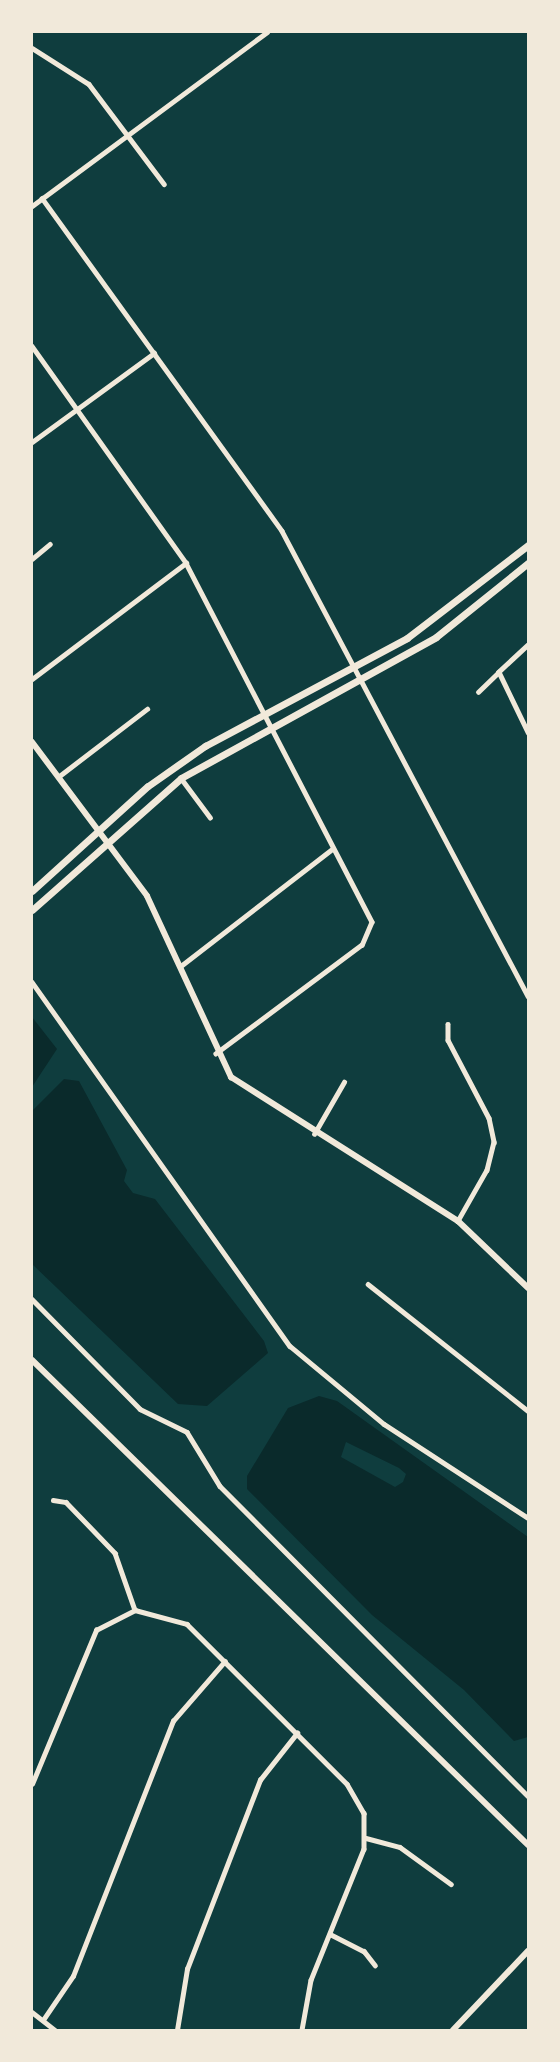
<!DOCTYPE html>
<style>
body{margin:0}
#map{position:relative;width:560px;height:2062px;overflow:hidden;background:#0f3d3e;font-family:Cabin,sans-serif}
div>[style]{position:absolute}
.water>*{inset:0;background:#0a2a2b}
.minor>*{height:4.5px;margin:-2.25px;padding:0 2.25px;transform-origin:2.25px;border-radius:2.25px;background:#f1e9da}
.tertiary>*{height:6px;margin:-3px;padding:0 3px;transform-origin:3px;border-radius:3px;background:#f1e9da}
.primary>*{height:7px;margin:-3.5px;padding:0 3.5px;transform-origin:3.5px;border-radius:3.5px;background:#f1e9da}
span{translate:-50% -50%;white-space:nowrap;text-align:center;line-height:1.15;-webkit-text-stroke:6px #f1e9da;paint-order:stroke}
.frame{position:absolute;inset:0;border:33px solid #f1e9da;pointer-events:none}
</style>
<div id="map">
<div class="water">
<div style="clip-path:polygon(32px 1017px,57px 1049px,32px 1087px)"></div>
<div style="clip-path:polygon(64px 1079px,79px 1081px,127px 1170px,124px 1181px,133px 1193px,155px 1199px,264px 1341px,268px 1353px,207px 1406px,178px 1404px,32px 1264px,32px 1111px)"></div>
<div style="clip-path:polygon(evenodd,319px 1396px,337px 1401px,528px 1537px,528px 1737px,514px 1741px,464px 1690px,372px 1615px,247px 1489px,247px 1476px,288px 1408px,319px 1396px,346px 1442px,399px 1468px,406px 1474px,403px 1482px,395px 1487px,341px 1457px,346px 1442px)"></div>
</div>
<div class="minor">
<div style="left:32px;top:48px;width:67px;rotate:32.3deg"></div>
<div style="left:89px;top:84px;width:125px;rotate:53.1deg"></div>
<div style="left:42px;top:198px;width:410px;rotate:54.2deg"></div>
<div style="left:282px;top:531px;width:526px;rotate:62.12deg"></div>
<div style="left:32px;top:206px;width:292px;rotate:-36.5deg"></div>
<div style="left:32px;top:346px;width:266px;rotate:54.6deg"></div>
<div style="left:186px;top:563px;width:404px;rotate:62.6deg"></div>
<div style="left:372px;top:922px;width:25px;rotate:113deg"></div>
<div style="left:362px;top:945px;width:182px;rotate:143.3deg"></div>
<div style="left:32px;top:442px;width:151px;rotate:-36.1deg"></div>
<div style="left:32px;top:559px;width:23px;rotate:-40deg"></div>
<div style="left:528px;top:645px;width:40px;rotate:137deg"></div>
<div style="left:499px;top:672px;width:67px;rotate:64.2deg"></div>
<div style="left:32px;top:679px;width:193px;rotate:-37deg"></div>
<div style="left:478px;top:692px;width:29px;rotate:-44deg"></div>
<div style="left:58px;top:777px;width:112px;rotate:-37.4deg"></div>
<div style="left:181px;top:778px;width:49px;rotate:53.4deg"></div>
<div style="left:182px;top:965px;width:188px;rotate:-37.7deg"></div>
<div style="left:32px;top:982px;width:446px;rotate:54.7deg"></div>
<div style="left:290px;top:1346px;width:122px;rotate:39.7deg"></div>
<div style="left:384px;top:1424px;width:172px;rotate:33.1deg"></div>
<div style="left:448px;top:1024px;width:16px;rotate:90deg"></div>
<div style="left:448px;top:1040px;width:88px;rotate:62.3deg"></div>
<div style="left:489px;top:1118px;width:25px;rotate:78deg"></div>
<div style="left:494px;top:1142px;width:29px;rotate:104deg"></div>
<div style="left:487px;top:1170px;width:59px;rotate:119.6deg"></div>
<div style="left:314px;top:1134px;width:60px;rotate:-60deg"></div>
<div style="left:368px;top:1284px;width:204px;rotate:38.4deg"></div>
<div style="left:32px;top:1299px;width:154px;rotate:45.5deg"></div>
<div style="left:140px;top:1409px;width:52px;rotate:26.1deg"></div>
<div style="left:187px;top:1432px;width:63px;rotate:58.6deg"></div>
<div style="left:220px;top:1486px;width:437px;rotate:45.2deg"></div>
<div style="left:53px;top:1500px;width:13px;rotate:9deg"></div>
<div style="left:66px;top:1502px;width:71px;rotate:46.1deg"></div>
<div style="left:115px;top:1553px;width:60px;rotate:70.7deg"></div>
<div style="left:32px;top:1784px;width:167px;rotate:-67.4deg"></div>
<div style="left:96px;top:1630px;width:44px;rotate:-27.1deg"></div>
<div style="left:135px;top:1610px;width:54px;rotate:15.1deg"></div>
<div style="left:187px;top:1624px;width:226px;rotate:45deg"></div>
<div style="left:347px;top:1784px;width:34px;rotate:60deg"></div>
<div style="left:364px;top:1813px;width:36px;rotate:90deg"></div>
<div style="left:364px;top:1849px;width:141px;rotate:112deg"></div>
<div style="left:311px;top:1980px;width:51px;rotate:100.2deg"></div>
<div style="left:366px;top:1838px;width:35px;rotate:15deg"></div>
<div style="left:400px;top:1847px;width:63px;rotate:36deg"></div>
<div style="left:330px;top:1934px;width:38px;rotate:27deg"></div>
<div style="left:364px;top:1951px;width:18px;rotate:52deg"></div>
<div style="left:32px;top:2012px;width:29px;rotate:38deg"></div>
<div style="left:43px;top:2020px;width:53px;rotate:-55.7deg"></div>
<div style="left:73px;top:1976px;width:274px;rotate:-68.6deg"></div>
<div style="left:173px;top:1721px;width:79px;rotate:-49.1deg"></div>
<div style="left:177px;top:2030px;width:62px;rotate:-80.7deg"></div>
<div style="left:187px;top:1969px;width:203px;rotate:-68.9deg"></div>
<div style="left:260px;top:1780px;width:60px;rotate:-51.8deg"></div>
</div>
<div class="tertiary">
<div style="left:32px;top:742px;width:192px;rotate:53.2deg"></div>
<div style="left:147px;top:896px;width:200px;rotate:65.1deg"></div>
<div style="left:231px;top:1077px;width:269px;rotate:32.4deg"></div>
<div style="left:458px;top:1221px;width:97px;rotate:43.7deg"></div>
<div style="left:32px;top:1360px;width:694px;rotate:44.36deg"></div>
<div style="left:453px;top:2030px;width:109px;rotate:-46.5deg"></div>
</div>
<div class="primary">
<div style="left:32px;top:891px;width:156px;rotate:-42.2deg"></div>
<div style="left:148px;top:786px;width:70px;rotate:-35.1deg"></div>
<div style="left:205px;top:746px;width:229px;rotate:-28.1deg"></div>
<div style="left:407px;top:638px;width:153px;rotate:-37.5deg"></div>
<div style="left:32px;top:910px;width:199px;rotate:-41.5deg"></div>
<div style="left:181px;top:778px;width:291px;rotate:-28.9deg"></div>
<div style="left:436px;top:637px;width:118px;rotate:-38.8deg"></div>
</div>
<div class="frame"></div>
</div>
